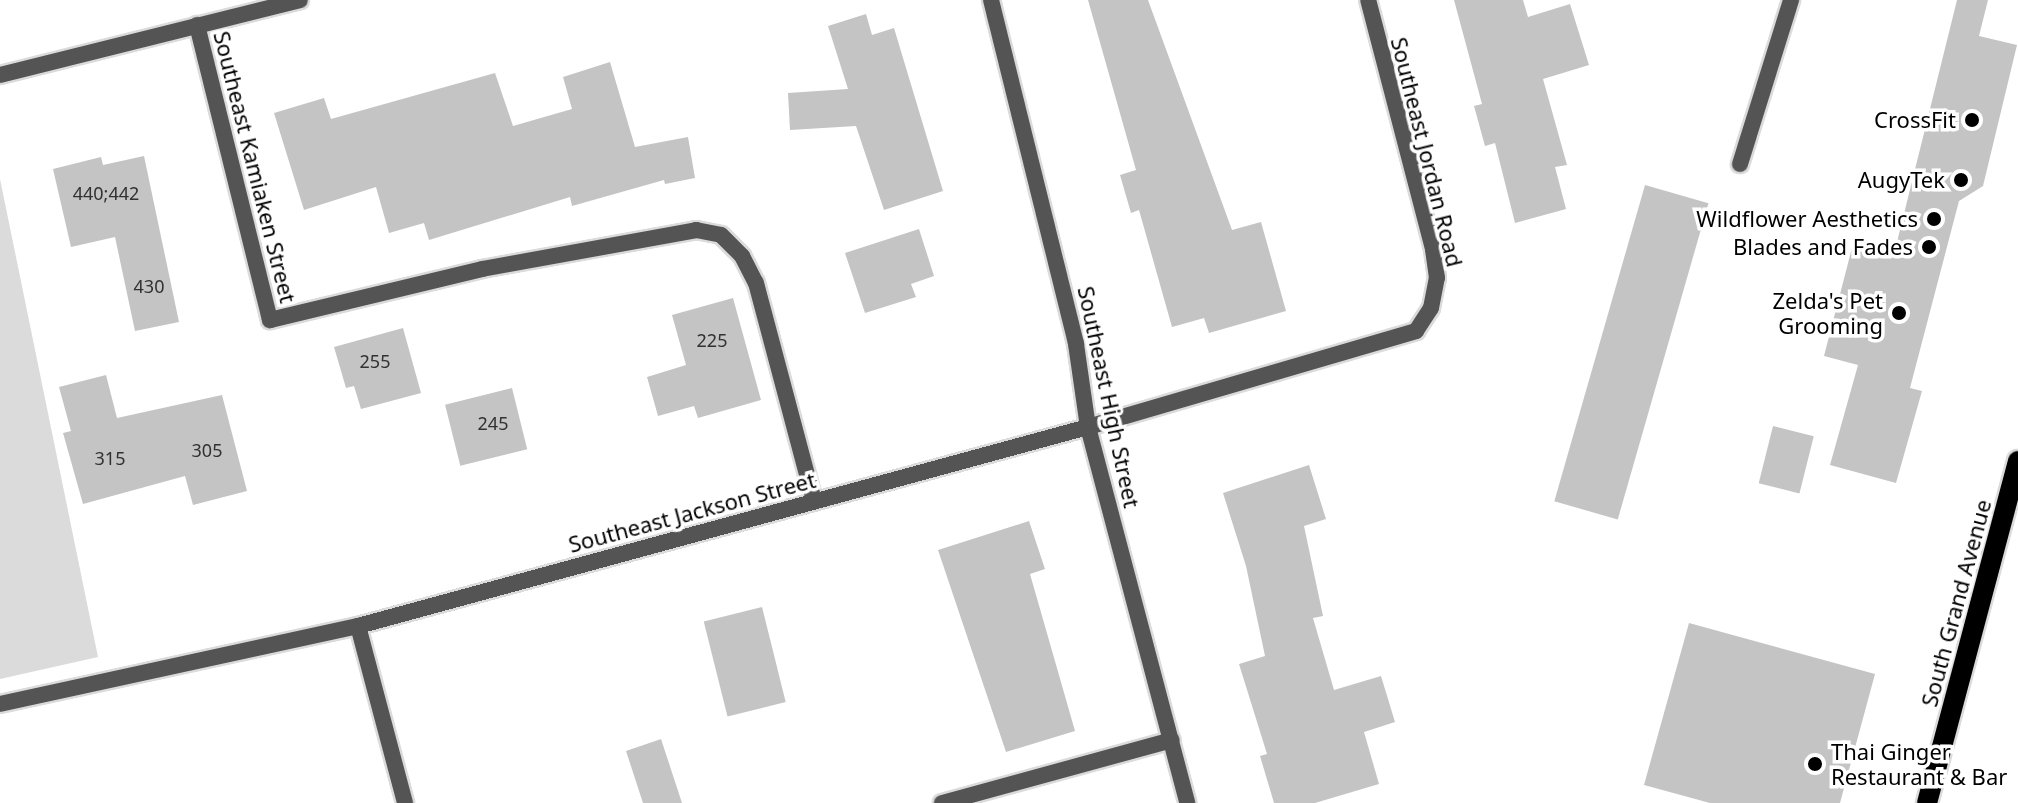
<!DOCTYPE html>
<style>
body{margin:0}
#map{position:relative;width:2018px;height:803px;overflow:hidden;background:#fff;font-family:"Noto Sans",sans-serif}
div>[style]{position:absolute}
.green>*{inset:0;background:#dbdbdb}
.building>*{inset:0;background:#c4c4c4;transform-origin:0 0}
.roads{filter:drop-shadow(2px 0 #dbdbdb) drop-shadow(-2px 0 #dbdbdb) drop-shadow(0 2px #dbdbdb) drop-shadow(0 -2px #dbdbdb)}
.service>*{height:16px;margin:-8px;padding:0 8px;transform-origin:8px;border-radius:8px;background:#545454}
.minor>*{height:16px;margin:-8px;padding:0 8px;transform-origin:8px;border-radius:8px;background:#545454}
.primary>*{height:20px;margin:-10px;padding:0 10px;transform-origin:10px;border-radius:10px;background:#000}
.dots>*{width:22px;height:22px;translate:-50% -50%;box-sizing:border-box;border:4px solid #fff;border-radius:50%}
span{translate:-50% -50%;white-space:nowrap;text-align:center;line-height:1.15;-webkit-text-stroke:7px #fff;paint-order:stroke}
.number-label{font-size:18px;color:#313131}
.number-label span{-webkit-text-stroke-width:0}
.poi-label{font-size:22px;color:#000}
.right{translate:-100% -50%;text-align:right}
.left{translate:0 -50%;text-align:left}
.street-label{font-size:22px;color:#000}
</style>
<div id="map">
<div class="green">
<div style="clip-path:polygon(0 179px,98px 657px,0 679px)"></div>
</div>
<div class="building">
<div style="clip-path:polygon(1088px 0,1148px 0,1232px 230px,1261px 222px,1286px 311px,1209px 333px,1204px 318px,1172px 327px,1139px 210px,1131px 213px,1120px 175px,1136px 170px)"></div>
<div style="clip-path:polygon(1454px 0,1523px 0,1528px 17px,1570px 4px,1589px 65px,1543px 79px,1567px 165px,1555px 167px,1566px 209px,1515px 223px,1495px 143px,1485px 146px,1474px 106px,1482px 104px)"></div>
<div style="clip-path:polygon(1957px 0,1988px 0,1979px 36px,2017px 45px,1983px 186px,1959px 201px,1910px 388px,1922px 391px,1896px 483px,1830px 465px,1858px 365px,1824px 356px,1854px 240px,1895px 250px)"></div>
<div style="clip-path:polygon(866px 14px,872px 35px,894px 28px,943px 191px,884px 210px,856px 126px,790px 130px,788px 93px,848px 89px,828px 26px)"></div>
<div style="clip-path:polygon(610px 62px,635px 147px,688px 137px,695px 178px,665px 184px,664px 180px,572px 206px,570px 197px,429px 240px,424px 223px,389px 233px,376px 187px,304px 210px,274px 113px,324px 98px,331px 119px,495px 73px,513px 126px,572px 109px,563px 77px)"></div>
<div style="clip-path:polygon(144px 156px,179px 322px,135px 331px,115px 237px,71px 247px,53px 169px,101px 157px,103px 165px)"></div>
<div style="left:1645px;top:185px;width:66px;height:329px;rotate:16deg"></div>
<div style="clip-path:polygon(919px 229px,934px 276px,911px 284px,916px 297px,865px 313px,845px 253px)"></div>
<div style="clip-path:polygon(733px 298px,761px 400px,698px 418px,694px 406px,658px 416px,647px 377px,686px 365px,672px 315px)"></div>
<div style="clip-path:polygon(403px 328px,421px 393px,361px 409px,354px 386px,346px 388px,334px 347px)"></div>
<div style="clip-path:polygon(106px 375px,117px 418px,222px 395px,247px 491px,193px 505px,185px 476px,83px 504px,63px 433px,71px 431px,59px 387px)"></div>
<div style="left:512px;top:388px;width:63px;height:69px;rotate:76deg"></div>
<div style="left:1773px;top:426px;width:42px;height:59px;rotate:14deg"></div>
<div style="clip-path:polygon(1309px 465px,1326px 519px,1304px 526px,1323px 616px,1313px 618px,1334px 690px,1381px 676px,1395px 722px,1364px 732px,1379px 784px,1315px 803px,1274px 803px,1260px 756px,1267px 754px,1239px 664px,1265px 656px,1246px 566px,1223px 493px)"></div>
<div style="clip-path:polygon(1029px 521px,1045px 569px,1030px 574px,1075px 731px,1006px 752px,938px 550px)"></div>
<div style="left:762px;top:607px;width:98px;height:60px;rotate:76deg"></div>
<div style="clip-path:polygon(1689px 623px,1875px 674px,1840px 803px,1710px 803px,1644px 785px)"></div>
<div style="clip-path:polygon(661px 739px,682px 803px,643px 803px,626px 751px)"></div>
</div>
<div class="roads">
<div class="service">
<div style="left:1740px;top:164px;width:172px;rotate:-72.7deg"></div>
<div style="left:270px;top:320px;width:218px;rotate:-13.5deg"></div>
<div style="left:482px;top:269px;width:218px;rotate:-10.3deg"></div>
<div style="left:696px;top:230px;width:25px;rotate:11deg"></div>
<div style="left:721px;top:235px;width:30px;rotate:45deg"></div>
<div style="left:742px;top:256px;width:30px;rotate:63deg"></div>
<div style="left:756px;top:283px;width:226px;rotate:75.1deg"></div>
</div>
<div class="minor">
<div style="left:991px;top:0;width:354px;rotate:76.1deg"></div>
<div style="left:1076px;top:344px;width:84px;rotate:81.8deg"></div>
<div style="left:1088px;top:427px;width:389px;rotate:75.2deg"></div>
<div style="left:197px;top:25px;width:304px;rotate:76.1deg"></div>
<div style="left:0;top:75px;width:309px;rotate:-14deg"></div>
<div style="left:358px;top:626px;width:183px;rotate:75.1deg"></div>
<div style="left:0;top:704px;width:366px;rotate:-12.3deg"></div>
<div style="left:358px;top:626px;width:757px;rotate:-15.25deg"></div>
<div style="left:1088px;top:427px;width:342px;rotate:-16.3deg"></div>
<div style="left:1416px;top:331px;width:27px;rotate:-57deg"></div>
<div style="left:1431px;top:308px;width:31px;rotate:-79deg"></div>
<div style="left:1437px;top:278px;width:29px;rotate:-98deg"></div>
<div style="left:1433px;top:249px;width:257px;rotate:-104.6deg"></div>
<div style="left:942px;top:803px;width:238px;rotate:-15.3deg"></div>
</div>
<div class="primary">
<div style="left:1927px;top:803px;width:354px;rotate:-75.1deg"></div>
</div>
</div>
<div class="dots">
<div style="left:1972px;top:120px;background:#000"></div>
<div style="left:1961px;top:180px;background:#000"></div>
<div style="left:1934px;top:219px;background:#000"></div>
<div style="left:1929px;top:247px;background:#000"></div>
<div style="left:1899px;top:313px;background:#000"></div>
<div style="left:1815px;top:764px;background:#000"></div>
</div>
<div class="number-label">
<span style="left:106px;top:193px">440;442</span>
<span style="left:149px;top:286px">430</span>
<span style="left:712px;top:340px">225</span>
<span style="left:375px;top:361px">255</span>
<span style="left:493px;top:423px">245</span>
<span style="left:207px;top:450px">305</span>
<span style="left:110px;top:458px">315</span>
</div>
<div class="poi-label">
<span class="right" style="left:1956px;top:120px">CrossFit</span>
<span class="right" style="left:1945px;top:180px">AugyTek</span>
<span class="right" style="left:1918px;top:219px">Wildflower Aesthetics</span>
<span class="right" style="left:1913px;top:247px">Blades and Fades</span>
<span class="right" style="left:1883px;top:313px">Zelda's Pet<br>Grooming</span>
<span class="left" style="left:1831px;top:764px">Thai Ginger<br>Restaurant &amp; Bar</span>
</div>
<div class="street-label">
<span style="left:1427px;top:152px;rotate:76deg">Southeast Jordan Road</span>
<span style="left:255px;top:167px;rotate:76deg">Southeast Kamiaken Street</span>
<span style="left:1109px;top:397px;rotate:78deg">Southeast High Street</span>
<span style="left:692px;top:512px;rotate:-15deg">Southeast Jackson Street</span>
<span style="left:1956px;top:603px;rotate:-75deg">South Grand Avenue</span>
</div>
</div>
